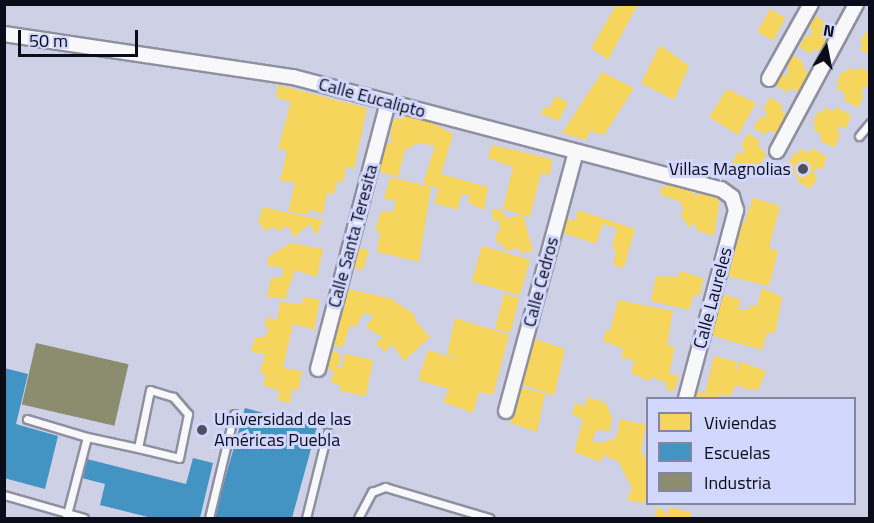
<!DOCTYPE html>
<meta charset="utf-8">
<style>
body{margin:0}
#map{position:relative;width:874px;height:523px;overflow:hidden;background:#ced1e6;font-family:"Titillium Web",sans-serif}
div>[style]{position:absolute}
.homes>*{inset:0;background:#f6d55c;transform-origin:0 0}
.schools>*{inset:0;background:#4393c3}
.industry>*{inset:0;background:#8c8c6e;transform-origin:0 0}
.roads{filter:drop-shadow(2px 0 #8e909f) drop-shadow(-2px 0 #8e909f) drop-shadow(0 2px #8e909f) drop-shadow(0 -2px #8e909f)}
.service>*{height:7px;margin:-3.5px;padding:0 3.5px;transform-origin:3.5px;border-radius:3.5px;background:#f8f8fb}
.minor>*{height:14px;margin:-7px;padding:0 7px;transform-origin:7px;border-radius:7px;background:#f8f8fb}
.dots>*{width:16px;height:16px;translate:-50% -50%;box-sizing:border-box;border:3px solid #d1d7fd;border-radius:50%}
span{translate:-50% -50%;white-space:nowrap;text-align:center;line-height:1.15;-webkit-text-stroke:6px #d1d7fd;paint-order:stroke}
.street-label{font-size:18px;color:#0b0c19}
.poi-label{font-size:18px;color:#0b0c19}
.right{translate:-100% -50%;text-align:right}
.left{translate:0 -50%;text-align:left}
.frame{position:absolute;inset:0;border:6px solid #0b0c19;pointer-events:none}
.legend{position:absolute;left:646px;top:397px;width:210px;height:108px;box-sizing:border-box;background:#d1d7fd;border:2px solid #8286a2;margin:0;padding:8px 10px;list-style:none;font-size:18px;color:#0b0c19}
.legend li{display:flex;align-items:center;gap:12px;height:30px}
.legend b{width:30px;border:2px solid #8286a2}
.north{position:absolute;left:796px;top:18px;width:60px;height:60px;-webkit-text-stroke:4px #d1d7fd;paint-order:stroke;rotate:10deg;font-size:16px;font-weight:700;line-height:24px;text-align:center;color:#0b0c19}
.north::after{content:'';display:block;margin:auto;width:21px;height:27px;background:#0b0c19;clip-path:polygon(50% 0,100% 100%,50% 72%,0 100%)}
.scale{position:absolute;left:18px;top:30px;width:120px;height:27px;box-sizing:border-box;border:3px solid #0b0c19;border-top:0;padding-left:8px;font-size:18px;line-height:21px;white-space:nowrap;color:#0b0c19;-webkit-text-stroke:4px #d1d7fd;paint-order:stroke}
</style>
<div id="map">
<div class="homes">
<div style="clip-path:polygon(617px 4px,638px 4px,608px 60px,591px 48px)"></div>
<div style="left:770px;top:9px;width:18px;height:26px;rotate:29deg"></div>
<div style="clip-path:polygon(816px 16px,828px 24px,826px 28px,832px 33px,827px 49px,821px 52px,814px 49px,811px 54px,799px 47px,806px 35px,810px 37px,813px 30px,809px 28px)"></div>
<div style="clip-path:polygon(866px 32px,870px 34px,870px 56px,860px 49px,863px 44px,859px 43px)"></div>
<div style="clip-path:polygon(660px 45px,689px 66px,674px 100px,641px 83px)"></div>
<div style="clip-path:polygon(793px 55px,804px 63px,803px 67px,810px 76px,803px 87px,797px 91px,790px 88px,788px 93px,775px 85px,783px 74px,787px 76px,789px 69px,785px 67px)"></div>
<div style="clip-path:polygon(859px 67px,870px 72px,870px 89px,865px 86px,861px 91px,864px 95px,858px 108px,845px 101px,845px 94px,836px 88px,840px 83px,836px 82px,843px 71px,846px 73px,848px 68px,858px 71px)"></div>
<div style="clip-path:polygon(602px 72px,634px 88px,604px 135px,590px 131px,586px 140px,562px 133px)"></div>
<div style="clip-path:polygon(278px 85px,367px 108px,354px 169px,346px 167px,343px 183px,338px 180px,334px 194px,327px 193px,323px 214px,309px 209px,309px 214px,288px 212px,295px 182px,280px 181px,287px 151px,278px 148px,291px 102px,276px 97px)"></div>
<div style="clip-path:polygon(727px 89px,756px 103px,738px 135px,709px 117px)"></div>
<div style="clip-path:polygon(556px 96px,568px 102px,559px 121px,541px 114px,544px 107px,549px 108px)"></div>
<div style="clip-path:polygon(770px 97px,782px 105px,781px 109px,788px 118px,781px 130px,775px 133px,768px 130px,766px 135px,753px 128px,761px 116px,765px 118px,767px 111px,763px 109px)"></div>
<div style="clip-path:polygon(836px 107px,851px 115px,846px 129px,840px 126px,837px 131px,840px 135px,834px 148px,821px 141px,820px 134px,813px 128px,816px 123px,812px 122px,819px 111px,822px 113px,824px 108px,834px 111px)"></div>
<div style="clip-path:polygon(405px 115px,427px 120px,453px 134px,441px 174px,488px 187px,484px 210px,467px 202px,470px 195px,462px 194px,457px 210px,434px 203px,439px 189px,423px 183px,435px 146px,418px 143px,405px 150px,398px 177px,377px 171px,385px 142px,393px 144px,390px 139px,393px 120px)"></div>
<div style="clip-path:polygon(748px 133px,760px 141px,758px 145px,766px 155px,759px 166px,753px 169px,746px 166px,743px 172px,731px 164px,738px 152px,742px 154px,745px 148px,741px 146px)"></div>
<div style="clip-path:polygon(492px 145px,552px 159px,550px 175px,541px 173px,530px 217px,523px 215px,533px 251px,520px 253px,518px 248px,505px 251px,503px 244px,498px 245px,495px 234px,500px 232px,499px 220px,493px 221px,492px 209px,501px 210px,506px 218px,523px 215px,503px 209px,513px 167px,488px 158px)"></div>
<div style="clip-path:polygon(812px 148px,827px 157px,822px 170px,817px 168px,813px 172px,817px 177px,811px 189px,798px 182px,797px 176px,789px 170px,792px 165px,788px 163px,795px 152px,798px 154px,800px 149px,810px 153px)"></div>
<div style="clip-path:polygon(390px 177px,431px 187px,419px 262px,377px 252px,380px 232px,375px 230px,381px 211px,393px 212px,396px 201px,384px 199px)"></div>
<div style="clip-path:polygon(666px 183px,693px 191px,696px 197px,700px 192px,720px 198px,714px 236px,696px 230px,695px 222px,689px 228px,680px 213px,684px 210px,679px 201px,661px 195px,660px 188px,665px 188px)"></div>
<div style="clip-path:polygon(753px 198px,780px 206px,769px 248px,778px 251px,769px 286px,722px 275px,734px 239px,752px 244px,726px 236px,731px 220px,744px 224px)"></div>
<div style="clip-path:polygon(263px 207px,289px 213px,323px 220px,316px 236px,310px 224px,294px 237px,288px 226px,277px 231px,273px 227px,266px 231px,258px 222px)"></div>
<div style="clip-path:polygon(578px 210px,635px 229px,624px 267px,613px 266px,616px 250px,612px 248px,617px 228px,603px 224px,596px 244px,558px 231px,562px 217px,575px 221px)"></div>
<div style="clip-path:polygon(291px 243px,323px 249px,317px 277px,295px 270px,285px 299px,267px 297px,271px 278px,282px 277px,283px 268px,267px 265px,269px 256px)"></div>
<div style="left:482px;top:246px;width:50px;height:37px;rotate:16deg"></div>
<div style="clip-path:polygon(354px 247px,369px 250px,363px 270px,350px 267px)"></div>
<div style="clip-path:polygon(680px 271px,703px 278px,700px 296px,694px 294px,689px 310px,651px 301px,656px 276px,678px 277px)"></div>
<div style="clip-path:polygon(344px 288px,396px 300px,395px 303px,402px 306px,416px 316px,414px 319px,430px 337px,404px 361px,392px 344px,386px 352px,375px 343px,383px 338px,366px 327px,374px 315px,363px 313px,356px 327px,350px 325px,343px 347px,329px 345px)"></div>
<div style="clip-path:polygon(762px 288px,782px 297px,775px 333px,767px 333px,762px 350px,710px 335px,721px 301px,709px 298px,710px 292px,740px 299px,738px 309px,748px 310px,751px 305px,757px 306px)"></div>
<div style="left:504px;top:294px;width:16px;height:36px;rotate:15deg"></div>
<div style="clip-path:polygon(303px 297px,320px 300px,314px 330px,293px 324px,283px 368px,302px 371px,298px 391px,292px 389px,290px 403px,277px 400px,280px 391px,263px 385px,266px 375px,260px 373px,265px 354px,251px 352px,255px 337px,265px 337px,269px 328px,264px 325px,267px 317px,277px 320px,280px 302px,302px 304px)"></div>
<div style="clip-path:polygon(618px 300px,673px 311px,667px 345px,675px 347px,669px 373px,679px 377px,674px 391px,666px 390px,667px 383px,652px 377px,649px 381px,631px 373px,634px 361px,621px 357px,623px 349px,603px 341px,606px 330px,610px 331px)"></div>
<div style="clip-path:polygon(455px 318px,509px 335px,493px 395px,479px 392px,473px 413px,443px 402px,449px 389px,418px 380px,428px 350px,461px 360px,447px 354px)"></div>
<div style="clip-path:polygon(529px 337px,565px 349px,554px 396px,519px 383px)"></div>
<div style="clip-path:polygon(324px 344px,341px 355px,339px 365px,335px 367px,342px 367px,345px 354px,373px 360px,366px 396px,339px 391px,341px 386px,331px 382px,334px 370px,318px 369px)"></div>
<div style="clip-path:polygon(714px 356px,737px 362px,735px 368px,738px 370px,739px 361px,766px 371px,759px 389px,751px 390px,736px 385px,730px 396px,709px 394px,725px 398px,688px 398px,690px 391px,705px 393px)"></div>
<div style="clip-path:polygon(516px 386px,545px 394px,537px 432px,510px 423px,511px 416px,507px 416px)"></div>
<div style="clip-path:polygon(587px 397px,606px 403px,612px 418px,610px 431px,596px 430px,592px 441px,601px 443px,616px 438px,620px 419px,646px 425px,641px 450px,648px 464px,648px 493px,644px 503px,627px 500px,632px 488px,618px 461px,603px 455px,601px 462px,574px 452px,583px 419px,572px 415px,575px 403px,585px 406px)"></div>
<div style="clip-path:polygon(670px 507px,692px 513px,691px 518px,655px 518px,656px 508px,664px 510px,667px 516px)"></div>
</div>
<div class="schools">
<div style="clip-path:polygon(4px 368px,28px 374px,16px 424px,58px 436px,45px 489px,4px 478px)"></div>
<div style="clip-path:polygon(245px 408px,317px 427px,292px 518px,214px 518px)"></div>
<div style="clip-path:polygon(193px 458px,213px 463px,200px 518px,152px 518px,100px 505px,105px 484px,82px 478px,87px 459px,186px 484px)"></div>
</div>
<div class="industry">
<div style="left:36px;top:343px;width:95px;height:63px;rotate:13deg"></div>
</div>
<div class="roads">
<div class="service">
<div style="left:859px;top:136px;width:17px;rotate:-50deg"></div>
<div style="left:27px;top:419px;width:63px;rotate:16.7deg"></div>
<div style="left:87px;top:437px;width:84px;rotate:104.5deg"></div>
<div style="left:87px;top:437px;width:52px;rotate:12.2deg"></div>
<div style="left:138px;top:448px;width:42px;rotate:13.7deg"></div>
<div style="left:179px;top:458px;width:45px;rotate:-78.4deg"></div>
<div style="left:188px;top:414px;width:23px;rotate:-131deg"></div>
<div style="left:173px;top:397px;width:24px;rotate:-163deg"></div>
<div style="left:150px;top:390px;width:59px;rotate:101.7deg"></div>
<div style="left:4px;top:495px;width:83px;rotate:16deg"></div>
<div style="left:209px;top:518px;width:107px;rotate:-76.5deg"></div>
<div style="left:306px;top:518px;width:88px;rotate:-76.1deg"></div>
<div style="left:358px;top:518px;width:30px;rotate:-62deg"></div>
<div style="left:372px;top:492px;width:14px;rotate:-21deg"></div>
<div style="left:385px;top:487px;width:109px;rotate:16.6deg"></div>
</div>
<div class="minor">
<div style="left:4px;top:34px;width:292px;rotate:8.5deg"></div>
<div style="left:293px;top:77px;width:442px;rotate:14.7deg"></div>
<div style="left:721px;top:189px;width:14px;rotate:36deg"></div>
<div style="left:732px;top:197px;width:14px;rotate:73deg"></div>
<div style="left:736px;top:210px;width:195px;rotate:104.9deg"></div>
<div style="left:769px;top:79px;width:86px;rotate:-60.8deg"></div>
<div style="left:777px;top:151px;width:167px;rotate:-61.7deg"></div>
<div style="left:318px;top:369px;width:276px;rotate:-75.3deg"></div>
<div style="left:506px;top:411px;width:268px;rotate:-74.9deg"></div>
</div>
</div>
<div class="dots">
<div style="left:803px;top:169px;background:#4f5161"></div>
<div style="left:202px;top:430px;background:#4f5161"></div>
</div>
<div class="street-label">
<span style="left:372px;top:98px;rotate:15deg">Calle Eucalipto</span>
<span style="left:353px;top:236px;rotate:-75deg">Calle Santa Teresita</span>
<span style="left:541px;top:282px;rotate:-75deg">Calle Cedros</span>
<span style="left:713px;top:298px;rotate:-75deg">Calle Laureles</span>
</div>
<div class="poi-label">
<span class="right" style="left:791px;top:169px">Villas Magnolias</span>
<span class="left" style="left:214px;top:430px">Universidad de las<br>Américas Puebla</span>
</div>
<div class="frame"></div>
<ul class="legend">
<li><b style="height:16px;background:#f6d55c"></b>Viviendas</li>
<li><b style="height:16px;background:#4393c3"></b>Escuelas</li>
<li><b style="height:16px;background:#8c8c6e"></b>Industria</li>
</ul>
<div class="north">N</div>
<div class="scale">50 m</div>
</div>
